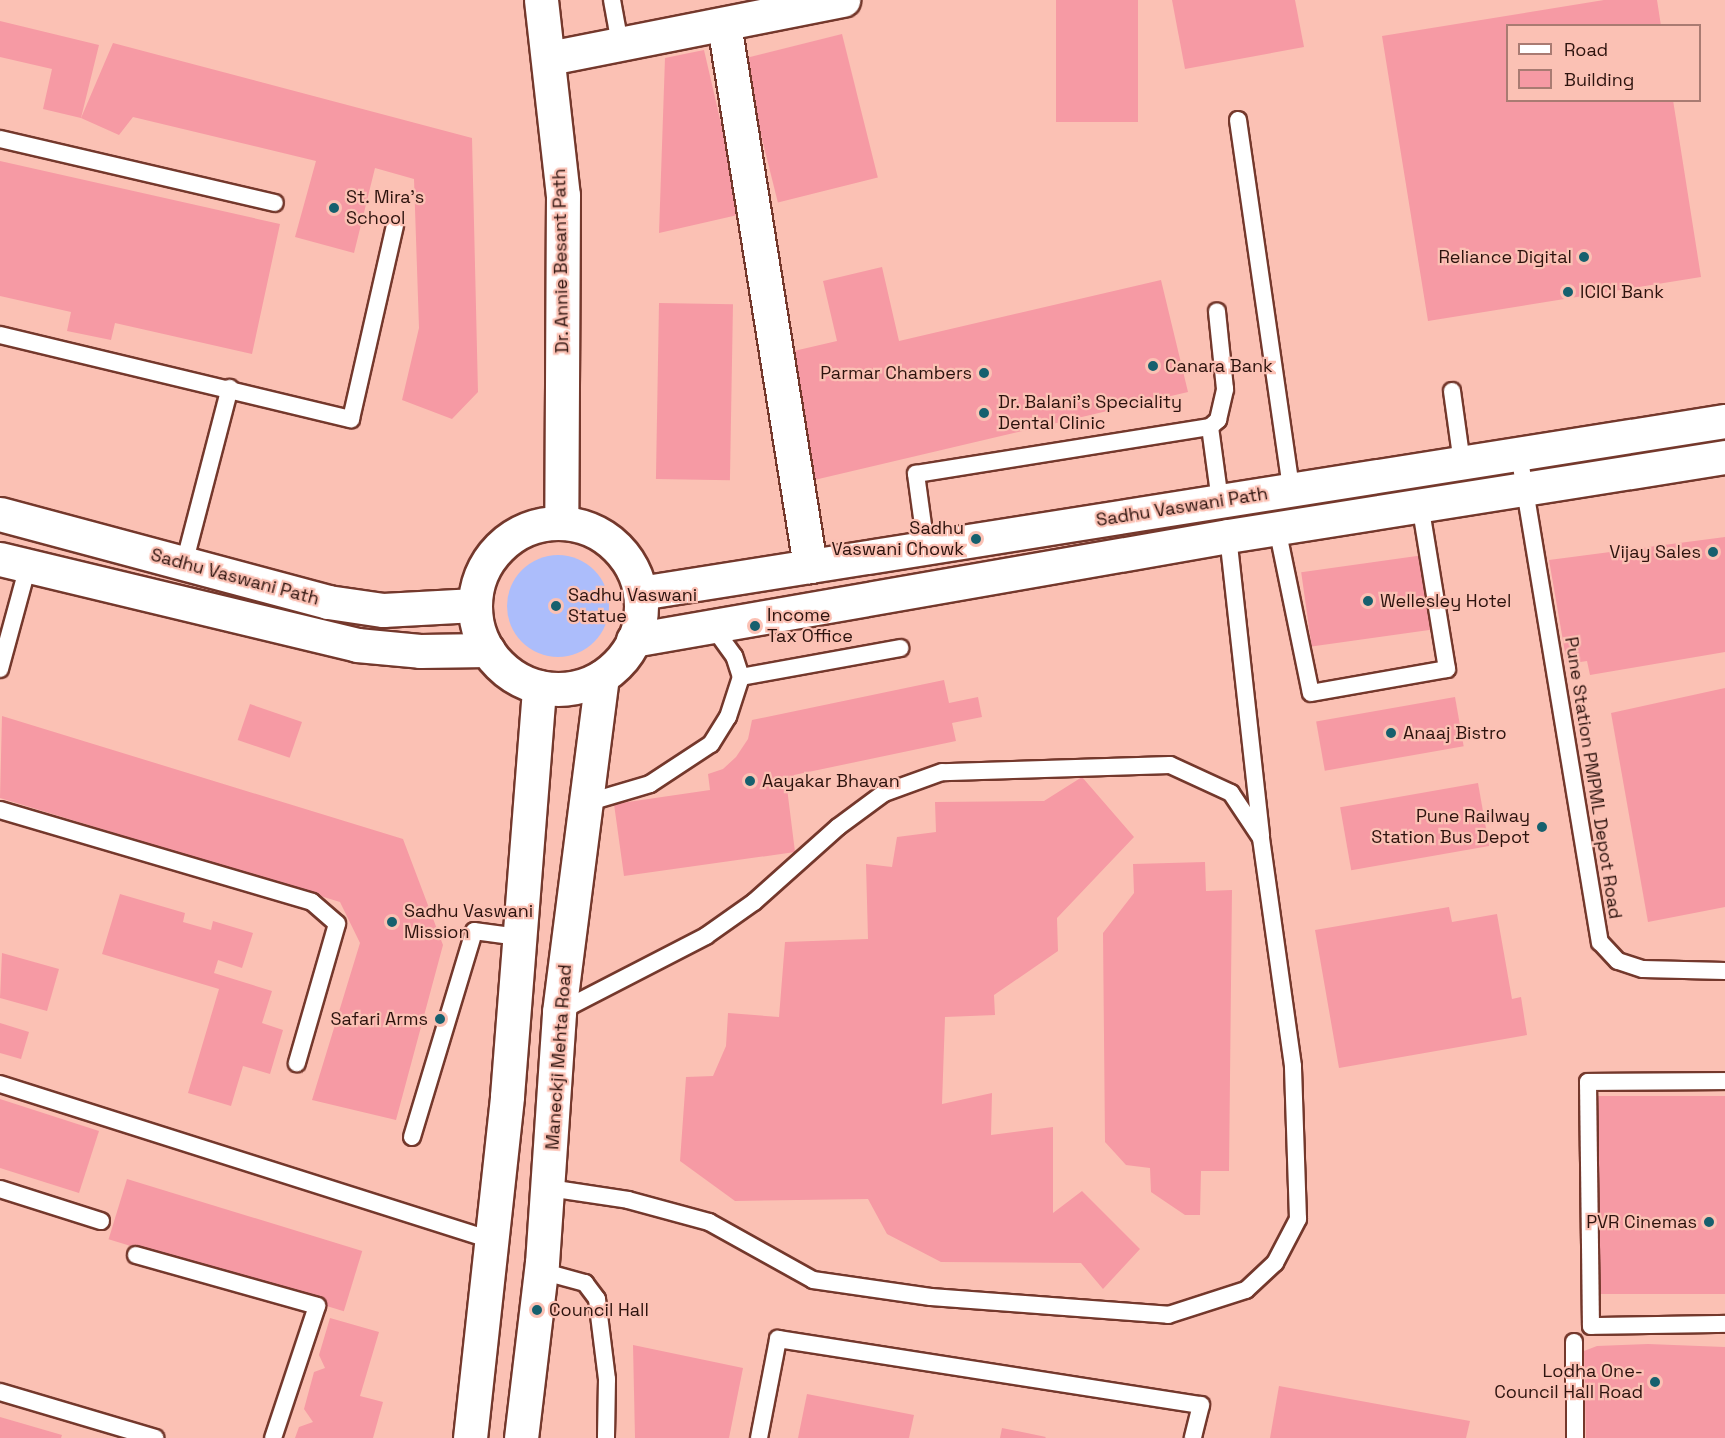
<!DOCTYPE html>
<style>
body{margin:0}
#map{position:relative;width:1725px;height:1438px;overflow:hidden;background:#fbc1b4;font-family:"Space Grotesk",sans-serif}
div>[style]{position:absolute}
.green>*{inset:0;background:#acbdfb}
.round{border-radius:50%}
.building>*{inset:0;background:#f69aa4;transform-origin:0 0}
.roads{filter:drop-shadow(2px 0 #74382c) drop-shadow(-2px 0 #74382c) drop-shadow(0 2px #74382c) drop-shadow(0 -2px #74382c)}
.service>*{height:16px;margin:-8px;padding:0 8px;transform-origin:8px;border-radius:8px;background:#fff}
.minor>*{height:33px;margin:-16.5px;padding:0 16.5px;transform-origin:16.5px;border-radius:16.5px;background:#fff}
.secondary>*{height:33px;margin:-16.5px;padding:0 16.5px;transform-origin:16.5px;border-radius:16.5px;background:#fff}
.secondary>.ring{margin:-16.5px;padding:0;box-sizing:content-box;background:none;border:33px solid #fff;border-radius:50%}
.dots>*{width:16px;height:16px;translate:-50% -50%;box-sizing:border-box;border:3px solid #fbc1b4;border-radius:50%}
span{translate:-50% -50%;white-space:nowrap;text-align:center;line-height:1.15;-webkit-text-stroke:4.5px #fbc1b4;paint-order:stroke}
.poi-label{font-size:18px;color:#2d130e}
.left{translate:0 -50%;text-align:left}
.right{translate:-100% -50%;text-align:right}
.street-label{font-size:18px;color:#2d130e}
.legend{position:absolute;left:1506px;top:24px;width:195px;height:78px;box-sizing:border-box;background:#fbc1b4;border:2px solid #a97b72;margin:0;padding:8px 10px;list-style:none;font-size:18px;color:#2d130e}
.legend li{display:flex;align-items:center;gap:12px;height:30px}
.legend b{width:30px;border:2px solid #a97b72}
</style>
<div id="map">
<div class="green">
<div class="round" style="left:507px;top:555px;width:102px;height:102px"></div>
</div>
<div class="building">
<div style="left:1056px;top:0;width:82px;height:122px"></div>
<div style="clip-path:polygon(1172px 0,1295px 0,1304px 47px,1185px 69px)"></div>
<div style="clip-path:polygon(1604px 0,1657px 0,1661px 26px,1508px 26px,1508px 100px,1673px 100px,1701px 277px,1428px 321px,1382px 36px)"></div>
<div style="clip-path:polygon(0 21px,99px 45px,81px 118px,43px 109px,52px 69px,0 57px)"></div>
<div style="left:842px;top:34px;width:148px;height:103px;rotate:76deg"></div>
<div style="clip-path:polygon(113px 43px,472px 138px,478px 392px,452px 419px,402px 400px,419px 328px,414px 179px,375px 168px,354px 253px,295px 237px,316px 161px,133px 117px,119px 135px,81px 118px)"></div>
<div style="clip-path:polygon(704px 50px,742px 214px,659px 233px,665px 58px)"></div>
<div style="clip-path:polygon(0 161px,280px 224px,252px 354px,115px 323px,111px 340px,67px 331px,71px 312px,0 296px)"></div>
<div style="clip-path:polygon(882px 267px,899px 341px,1161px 280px,1188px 392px,810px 481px,781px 354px,837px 341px,823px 281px)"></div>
<div style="left:659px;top:303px;width:74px;height:176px;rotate:1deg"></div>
<div style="clip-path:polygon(1725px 537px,1725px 652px,1590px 675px,1587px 661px,1567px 664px,1549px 560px)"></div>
<div style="left:1424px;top:555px;width:75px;height:124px;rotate:82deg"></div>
<div style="clip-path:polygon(944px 680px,949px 703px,978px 697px,982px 717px,952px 723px,956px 741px,794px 775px,787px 788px,795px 852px,624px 876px,614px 804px,710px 790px,708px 774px,723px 769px,736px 757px,748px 739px,752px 720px)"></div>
<div style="clip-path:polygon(1725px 688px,1725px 907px,1648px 922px,1611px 713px)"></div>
<div style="left:1455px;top:697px;width:50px;height:141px;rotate:80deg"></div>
<div style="left:250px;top:704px;width:55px;height:38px;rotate:19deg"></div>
<div style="clip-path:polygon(2px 716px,403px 839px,443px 945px,396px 1120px,312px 1100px,360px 943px,340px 902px,0 798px)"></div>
<div style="clip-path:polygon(1082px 777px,1134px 837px,1057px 918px,1058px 951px,994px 995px,995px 1015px,945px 1017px,942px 1104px,992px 1093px,991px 1135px,1053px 1127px,1053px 1213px,1082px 1191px,1140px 1249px,1103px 1289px,1081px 1263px,941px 1262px,887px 1234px,868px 1199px,735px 1201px,680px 1161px,686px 1077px,713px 1076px,726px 1046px,728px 1013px,779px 1017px,785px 942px,868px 939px,866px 864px,892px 867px,897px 837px,936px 832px,935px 802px,1044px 801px)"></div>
<div style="left:1478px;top:783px;width:64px;height:140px;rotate:80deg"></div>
<div style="clip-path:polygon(1205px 862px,1206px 891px,1232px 890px,1229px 1171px,1201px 1171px,1200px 1215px,1185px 1215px,1151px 1192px,1150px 1168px,1126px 1165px,1105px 1142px,1103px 933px,1134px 893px,1133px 864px)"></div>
<div style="clip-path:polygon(120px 894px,185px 913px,183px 922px,211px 930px,213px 921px,253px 933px,242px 968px,218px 960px,214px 973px,272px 991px,262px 1023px,283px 1030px,270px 1074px,243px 1066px,231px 1106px,188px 1093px,219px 989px,102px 954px)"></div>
<div style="clip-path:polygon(1449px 907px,1452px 922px,1497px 914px,1512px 999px,1521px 997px,1527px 1035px,1339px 1068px,1315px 930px)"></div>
<div style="clip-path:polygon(2px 953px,59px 969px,47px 1011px,0 998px)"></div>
<div style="clip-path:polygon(0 1023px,29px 1032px,21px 1059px,0 1053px)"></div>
<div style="left:1725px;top:1096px;width:198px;height:133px;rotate:90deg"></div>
<div style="clip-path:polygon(0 1099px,99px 1131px,79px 1193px,0 1168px)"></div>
<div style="left:127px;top:1179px;width:246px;height:63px;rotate:17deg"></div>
<div style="clip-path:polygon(330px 1318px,379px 1332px,360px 1396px,383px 1402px,373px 1438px,295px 1438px,299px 1427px,313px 1422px,304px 1409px,314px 1372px,325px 1368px,319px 1355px)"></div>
<div style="clip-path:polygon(1648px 1344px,1725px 1347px,1725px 1438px,1586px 1438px,1584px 1351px,1597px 1346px)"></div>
<div style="clip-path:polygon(633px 1345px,743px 1368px,729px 1438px,635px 1438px)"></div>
<div style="clip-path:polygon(1279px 1386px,1470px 1421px,1466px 1438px,1270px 1438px)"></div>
<div style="clip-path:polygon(807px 1394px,914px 1415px,909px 1438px,798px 1438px)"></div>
<div style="clip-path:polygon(0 1417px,62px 1435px,61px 1438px,0 1438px)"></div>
<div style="clip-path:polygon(1002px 1428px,1046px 1437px,1045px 1438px,1000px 1438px)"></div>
</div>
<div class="roads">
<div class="service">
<div style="left:612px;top:0;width:45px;rotate:79.7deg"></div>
<div style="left:1238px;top:120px;width:374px;rotate:81.8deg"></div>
<div style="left:0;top:139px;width:282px;rotate:13.1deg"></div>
<div style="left:0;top:335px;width:361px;rotate:13.5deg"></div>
<div style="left:351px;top:419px;width:199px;rotate:-77.2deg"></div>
<div style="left:1452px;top:391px;width:73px;rotate:82.1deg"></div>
<div style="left:1210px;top:427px;width:75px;rotate:82.3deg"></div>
<div style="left:1519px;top:454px;width:495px;rotate:80.6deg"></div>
<div style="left:1600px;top:942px;width:26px;rotate:47deg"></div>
<div style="left:1618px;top:961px;width:26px;rotate:18deg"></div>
<div style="left:1643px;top:969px;width:82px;rotate:1.4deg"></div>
<div style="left:1277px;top:528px;width:168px;rotate:78.4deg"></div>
<div style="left:1311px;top:693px;width:138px;rotate:-10deg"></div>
<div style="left:1447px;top:669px;width:166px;rotate:-99.3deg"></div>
<div style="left:1228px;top:536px;width:302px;rotate:83.7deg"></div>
<div style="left:926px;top:547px;width:74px;rotate:-97.8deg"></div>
<div style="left:916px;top:474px;width:298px;rotate:-9.1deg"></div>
<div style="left:1210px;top:427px;width:11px;rotate:-41deg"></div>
<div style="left:1218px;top:420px;width:32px;rotate:-77deg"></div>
<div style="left:1225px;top:389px;width:78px;rotate:-95.9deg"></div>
<div style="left:184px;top:564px;width:182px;rotate:-75.4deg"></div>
<div style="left:0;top:669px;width:107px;rotate:-74.8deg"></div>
<div style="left:741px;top:677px;width:162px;rotate:-10.3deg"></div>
<div style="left:586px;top:803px;width:67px;rotate:-16.5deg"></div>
<div style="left:650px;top:784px;width:73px;rotate:-33.3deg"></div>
<div style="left:711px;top:744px;width:32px;rotate:-58deg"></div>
<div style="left:728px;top:717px;width:42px;rotate:-72deg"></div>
<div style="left:741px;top:677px;width:22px;rotate:-108deg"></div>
<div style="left:734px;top:656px;width:36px;rotate:-126deg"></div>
<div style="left:0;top:810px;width:325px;rotate:16.4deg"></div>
<div style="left:312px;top:902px;width:33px;rotate:41deg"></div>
<div style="left:337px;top:924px;width:145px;rotate:106.1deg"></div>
<div style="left:1725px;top:1081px;width:137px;rotate:179.6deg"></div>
<div style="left:1588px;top:1082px;width:244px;rotate:89.3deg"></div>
<div style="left:1591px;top:1326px;width:134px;rotate:-0.9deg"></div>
<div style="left:0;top:1084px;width:515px;rotate:17.63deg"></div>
<div style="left:412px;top:1137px;width:215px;rotate:-73.2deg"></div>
<div style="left:474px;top:931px;width:45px;rotate:7.6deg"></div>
<div style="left:549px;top:1188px;width:80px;rotate:8.6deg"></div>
<div style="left:628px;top:1200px;width:84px;rotate:15.2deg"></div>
<div style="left:709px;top:1222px;width:119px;rotate:29.1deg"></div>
<div style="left:813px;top:1280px;width:119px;rotate:8.2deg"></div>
<div style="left:931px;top:1297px;width:238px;rotate:4.3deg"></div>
<div style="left:1168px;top:1315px;width:82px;rotate:-17.8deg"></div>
<div style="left:1246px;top:1290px;width:40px;rotate:-43deg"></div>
<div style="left:1275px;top:1263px;width:50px;rotate:-62.4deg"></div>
<div style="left:1298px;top:1219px;width:153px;rotate:-91.9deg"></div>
<div style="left:1293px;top:1066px;width:230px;rotate:-98deg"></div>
<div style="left:1261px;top:838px;width:54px;rotate:-123.7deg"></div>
<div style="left:1231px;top:793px;width:67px;rotate:-155.3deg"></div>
<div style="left:1170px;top:765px;width:228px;rotate:178.2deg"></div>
<div style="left:942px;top:772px;width:62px;rotate:160.1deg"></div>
<div style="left:884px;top:793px;width:57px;rotate:143.5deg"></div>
<div style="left:838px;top:827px;width:113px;rotate:138.2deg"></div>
<div style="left:754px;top:902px;width:59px;rotate:144.7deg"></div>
<div style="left:706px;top:936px;width:165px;rotate:152.7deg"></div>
<div style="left:0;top:1189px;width:106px;rotate:17.6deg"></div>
<div style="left:136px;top:1255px;width:188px;rotate:15.7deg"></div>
<div style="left:317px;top:1306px;width:139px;rotate:108.4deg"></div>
<div style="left:541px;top:1271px;width:46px;rotate:15.3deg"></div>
<div style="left:585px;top:1283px;width:20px;rotate:53deg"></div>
<div style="left:597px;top:1299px;width:81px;rotate:82.9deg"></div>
<div style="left:607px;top:1379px;width:59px;rotate:91deg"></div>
<div style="left:1574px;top:1342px;width:96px;rotate:89.4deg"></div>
<div style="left:0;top:1392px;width:162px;rotate:16.5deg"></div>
<div style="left:759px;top:1438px;width:101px;rotate:-79.1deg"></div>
<div style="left:778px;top:1339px;width:428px;rotate:8.9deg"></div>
<div style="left:1201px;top:1405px;width:34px;rotate:104deg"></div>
</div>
<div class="minor">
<div style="left:724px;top:24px;width:549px;rotate:80.98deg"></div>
<div style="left:549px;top:58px;width:300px;rotate:-11.2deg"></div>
</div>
<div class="secondary">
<div style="left:541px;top:0;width:196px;rotate:83.6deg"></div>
<div style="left:563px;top:195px;width:328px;rotate:90.3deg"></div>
<div style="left:0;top:514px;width:340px;rotate:15deg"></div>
<div style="left:328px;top:602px;width:56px;rotate:8.3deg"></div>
<div style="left:383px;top:610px;width:92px;rotate:-3.1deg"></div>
<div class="ring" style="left:475px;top:523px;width:133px;height:133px"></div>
<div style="left:0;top:559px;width:367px;rotate:13.5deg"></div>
<div style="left:357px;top:645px;width:63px;rotate:5.4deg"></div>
<div style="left:420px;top:651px;width:68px;rotate:-0.8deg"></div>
<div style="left:640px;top:593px;width:1099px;rotate:-9.01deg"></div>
<div style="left:633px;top:640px;width:604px;rotate:-9.91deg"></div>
<div style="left:1228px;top:536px;width:503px;rotate:-9.03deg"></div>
<div style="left:470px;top:1438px;width:344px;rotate:-83.8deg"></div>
<div style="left:507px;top:1096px;width:410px;rotate:-85.5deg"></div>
<div style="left:521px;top:1438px;width:176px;rotate:-83.2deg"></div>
<div style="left:542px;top:1263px;width:252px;rotate:-86.1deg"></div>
<div style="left:559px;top:1012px;width:338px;rotate:-82.7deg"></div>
</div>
</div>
<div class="dots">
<div style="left:334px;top:208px;background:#16606e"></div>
<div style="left:1584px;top:257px;background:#16606e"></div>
<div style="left:1568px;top:292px;background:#16606e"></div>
<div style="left:1153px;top:366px;background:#16606e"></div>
<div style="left:984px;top:373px;background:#16606e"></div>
<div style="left:984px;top:413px;background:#16606e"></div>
<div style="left:976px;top:539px;background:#16606e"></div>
<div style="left:1713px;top:552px;background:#16606e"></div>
<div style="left:1368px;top:601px;background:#16606e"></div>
<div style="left:556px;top:606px;background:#16606e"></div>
<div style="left:755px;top:626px;background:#16606e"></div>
<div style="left:1391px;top:733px;background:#16606e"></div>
<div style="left:750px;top:781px;background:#16606e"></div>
<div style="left:1542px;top:827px;background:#16606e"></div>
<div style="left:392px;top:922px;background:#16606e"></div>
<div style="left:440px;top:1019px;background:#16606e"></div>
<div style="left:1709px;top:1222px;background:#16606e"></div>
<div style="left:537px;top:1310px;background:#16606e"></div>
<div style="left:1655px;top:1382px;background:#16606e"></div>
</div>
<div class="poi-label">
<span class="left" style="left:346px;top:208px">St. Mira's<br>School</span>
<span class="right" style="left:1572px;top:257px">Reliance Digital</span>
<span class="left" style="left:1580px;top:292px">ICICI Bank</span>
<span class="left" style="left:1165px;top:366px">Canara Bank</span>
<span class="right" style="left:972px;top:373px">Parmar Chambers</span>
<span class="left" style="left:998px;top:413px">Dr. Balani's Speciality<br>Dental Clinic</span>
<span class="right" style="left:964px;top:539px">Sadhu<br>Vaswani Chowk</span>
<span class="right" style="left:1701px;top:552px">Vijay Sales</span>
<span class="left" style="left:568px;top:606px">Sadhu Vaswani<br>Statue</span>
<span class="left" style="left:1380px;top:601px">Wellesley Hotel</span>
<span class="left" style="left:767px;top:626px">Income<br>Tax Office</span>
<span class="left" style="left:1403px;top:733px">Anaaj Bistro</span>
<span class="left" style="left:762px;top:781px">Aayakar Bhavan</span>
<span class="right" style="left:1530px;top:827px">Pune Railway<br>Station Bus Depot</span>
<span class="left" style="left:404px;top:922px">Sadhu Vaswani<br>Mission</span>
<span class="right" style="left:428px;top:1019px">Safari Arms</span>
<span class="right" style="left:1697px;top:1222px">PVR Cinemas</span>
<span class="left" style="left:549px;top:1310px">Council Hall</span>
<span class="right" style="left:1643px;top:1382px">Lodha One-<br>Council Hall Road</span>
</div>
<div class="street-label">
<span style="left:561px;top:261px;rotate:-91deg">Dr. Annie Besant Path</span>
<span style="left:1182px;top:507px;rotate:-9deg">Sadhu Vaswani Path</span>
<span style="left:235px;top:577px;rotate:15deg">Sadhu Vaswani Path</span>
<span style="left:1593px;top:778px;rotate:81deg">Pune Station PMPML Depot Road</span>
<span style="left:559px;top:1057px;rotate:-86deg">Maneckji Mehta Road</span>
</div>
<ul class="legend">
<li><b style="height:8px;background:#fff"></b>Road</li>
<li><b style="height:16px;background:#f69aa4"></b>Building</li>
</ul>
</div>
